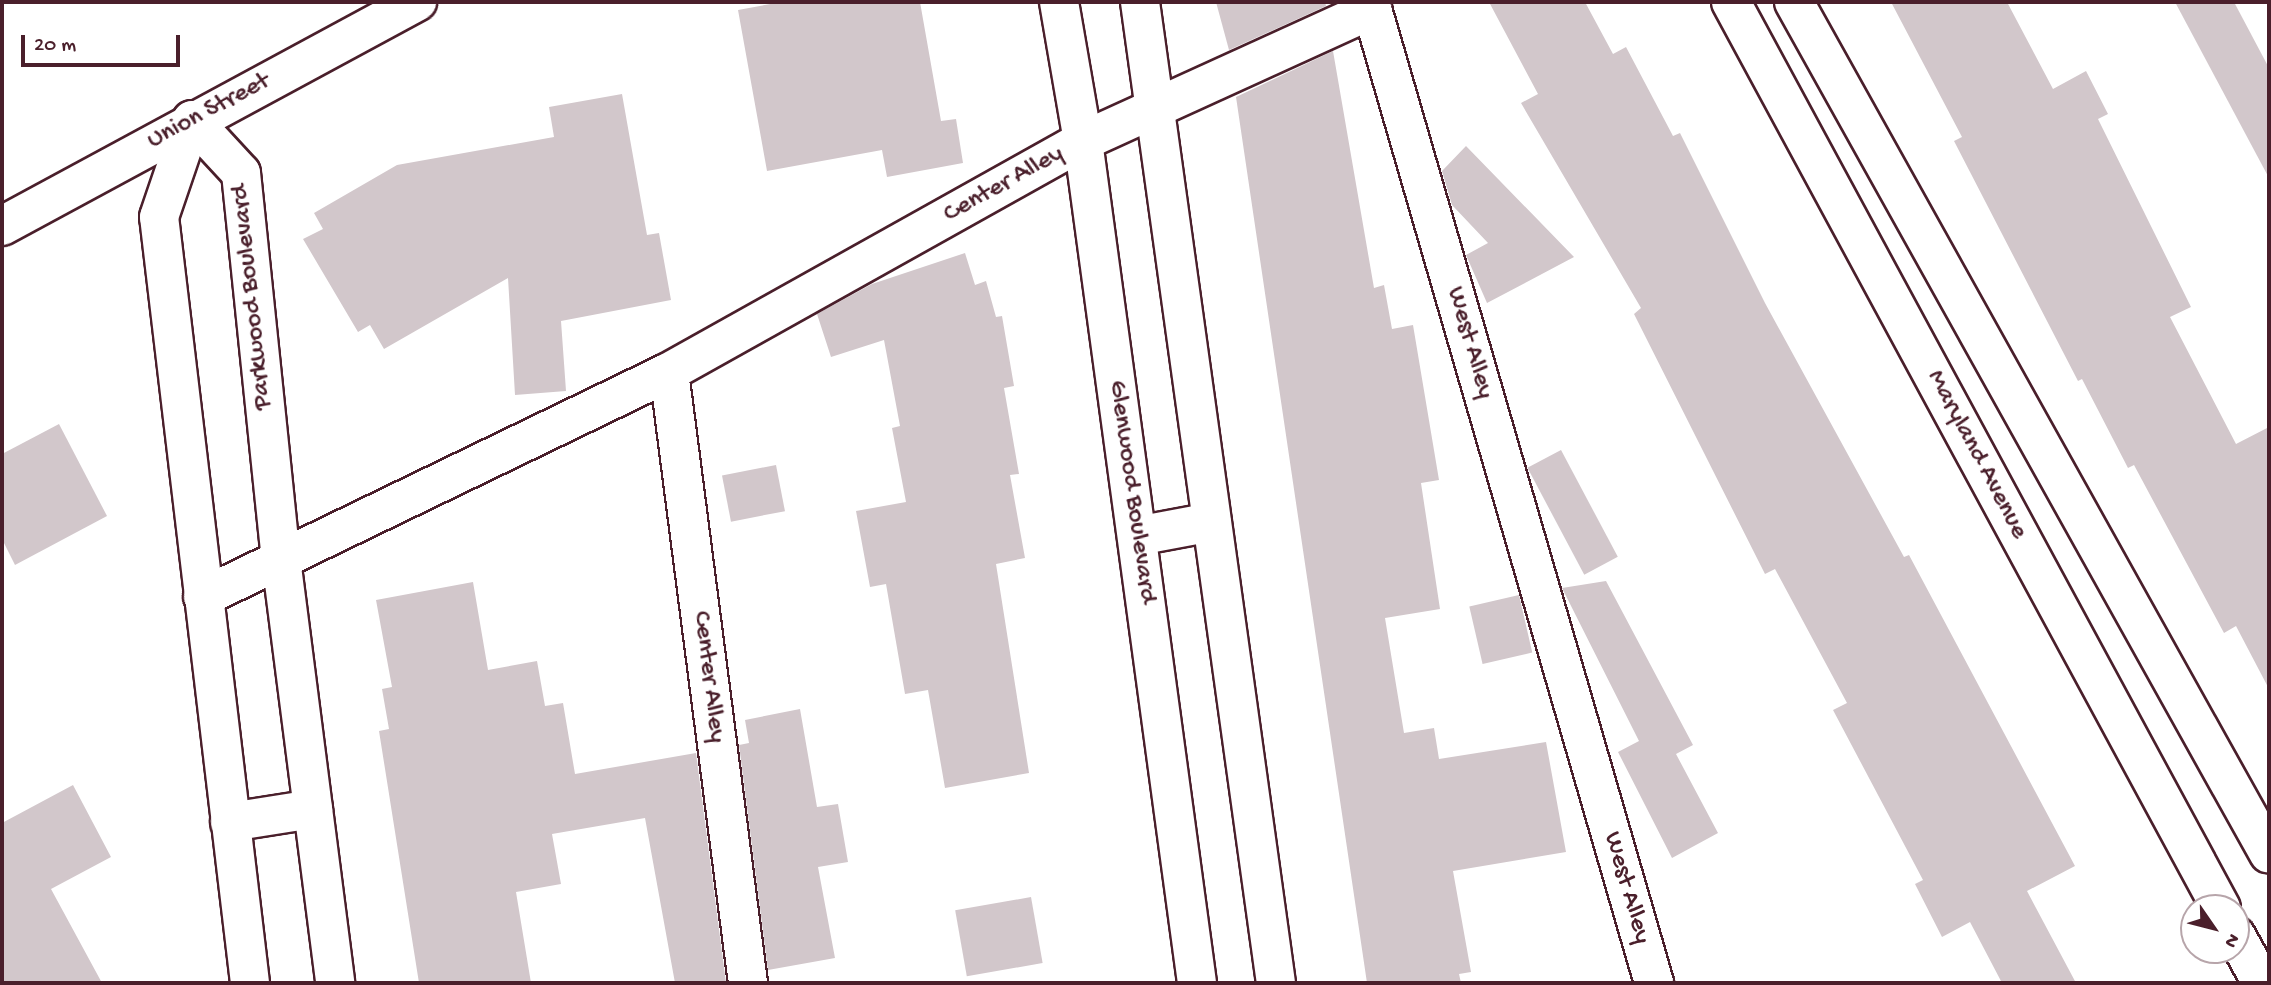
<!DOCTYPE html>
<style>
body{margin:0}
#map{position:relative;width:2271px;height:985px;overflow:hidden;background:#fff;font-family:"Gochi Hand",sans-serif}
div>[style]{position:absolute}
.building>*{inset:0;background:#d2c7cb;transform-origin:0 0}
.roads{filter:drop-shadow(2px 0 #4a1f2b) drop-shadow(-2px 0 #4a1f2b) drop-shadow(0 2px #4a1f2b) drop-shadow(0 -2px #4a1f2b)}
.minor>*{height:38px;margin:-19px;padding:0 19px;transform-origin:19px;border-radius:19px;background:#fff}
.major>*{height:38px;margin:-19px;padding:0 19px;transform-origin:19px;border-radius:19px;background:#fff}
span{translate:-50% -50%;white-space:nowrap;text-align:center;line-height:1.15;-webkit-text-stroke:5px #fff;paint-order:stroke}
.street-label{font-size:26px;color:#4a1f2b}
.frame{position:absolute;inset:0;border:4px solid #4a1f2b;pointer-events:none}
.north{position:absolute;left:2180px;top:894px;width:70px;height:70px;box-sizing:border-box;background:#fff;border:2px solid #b7a5aa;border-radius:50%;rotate:125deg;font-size:19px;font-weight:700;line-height:28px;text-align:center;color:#4a1f2b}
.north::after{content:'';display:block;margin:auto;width:24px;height:32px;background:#4a1f2b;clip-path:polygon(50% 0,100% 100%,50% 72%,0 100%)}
.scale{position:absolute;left:21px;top:35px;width:159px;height:32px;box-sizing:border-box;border:4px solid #4a1f2b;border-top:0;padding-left:9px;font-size:21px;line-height:24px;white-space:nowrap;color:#4a1f2b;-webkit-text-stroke:5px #fff;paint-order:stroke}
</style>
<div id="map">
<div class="building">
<div style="clip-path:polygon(781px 2px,920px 2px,941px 121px,956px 119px,963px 163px,887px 177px,882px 150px,767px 171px,738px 10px)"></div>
<div style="clip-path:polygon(1216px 2px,1325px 2px,1326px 6px,1229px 50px)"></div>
<div style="clip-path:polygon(1489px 2px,1585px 2px,1613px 54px,1626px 47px,1673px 136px,1680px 133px,1765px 303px,1904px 557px,1909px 555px,2075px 866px,2027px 891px,2076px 983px,2002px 983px,1970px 922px,1942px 937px,1915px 884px,1923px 880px,1833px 710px,1847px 703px,1775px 569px,1765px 574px,1634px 314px,1641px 308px,1521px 103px,1538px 94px)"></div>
<div style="clip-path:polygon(1891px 2px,2007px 2px,2053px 89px,2086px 71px,2108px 114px,2098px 119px,2191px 307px,2170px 317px,2236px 444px,2269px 427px,2269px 689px,2236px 626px,2224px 633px,2134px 465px,2128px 468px,2082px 379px,2078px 381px,1954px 141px,1962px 137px)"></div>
<div style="clip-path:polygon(2175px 2px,2234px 2px,2269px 68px,2269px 178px)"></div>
<div style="clip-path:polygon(1333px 51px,1374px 288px,1384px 285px,1392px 329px,1413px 325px,1439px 480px,1421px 483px,1440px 609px,1385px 618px,1404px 733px,1434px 728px,1439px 759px,1546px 742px,1566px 852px,1453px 871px,1471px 972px,1459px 974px,1461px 983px,1367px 983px,1236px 97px)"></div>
<div style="clip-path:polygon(622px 94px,647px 235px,659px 233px,671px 300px,561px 321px,566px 391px,515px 395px,508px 278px,384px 349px,370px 325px,358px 332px,303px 239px,323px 229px,314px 213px,397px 165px,554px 137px,549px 107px)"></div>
<div style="clip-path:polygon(1466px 146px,1574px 257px,1487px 303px,1466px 255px,1488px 243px,1452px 205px,1442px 171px)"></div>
<div style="clip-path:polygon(965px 253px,975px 285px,986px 281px,996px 317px,1002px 316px,1014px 386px,1004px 388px,1019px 474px,1010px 475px,1025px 558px,996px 564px,1029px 773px,945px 788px,928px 690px,905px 694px,886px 584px,870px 587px,856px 511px,906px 502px,892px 428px,900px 426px,884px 340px,831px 357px,817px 314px,872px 284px)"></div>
<div style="clip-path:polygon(59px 424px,107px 516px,15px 565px,2px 539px,2px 454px)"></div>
<div style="left:1561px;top:450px;width:121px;height:38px;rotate:62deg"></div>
<div style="left:776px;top:465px;width:47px;height:55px;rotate:79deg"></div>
<div style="clip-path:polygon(1606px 581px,1693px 745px,1676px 754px,1718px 833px,1672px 858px,1618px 752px,1639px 741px,1562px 588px)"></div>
<div style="clip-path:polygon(473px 582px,488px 670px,537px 661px,545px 706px,563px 703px,575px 774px,696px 753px,726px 983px,675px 983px,645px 818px,552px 834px,561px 884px,516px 892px,531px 983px,419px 983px,379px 731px,389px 729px,382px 689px,392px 687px,376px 600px)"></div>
<div style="left:1519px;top:595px;width:59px;height:51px;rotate:77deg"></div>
<div style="clip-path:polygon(800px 709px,817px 807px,838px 804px,848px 862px,818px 867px,835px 958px,768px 970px,739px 745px,749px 743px,745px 720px)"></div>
<div style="clip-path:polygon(73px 785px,111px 857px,51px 889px,102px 983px,2px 983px,2px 823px)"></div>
<div style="left:1031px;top:897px;width:67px;height:77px;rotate:80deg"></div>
</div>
<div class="roads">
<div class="minor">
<div style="left:1059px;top:2px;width:141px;rotate:80.2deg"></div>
<div style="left:1083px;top:141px;width:850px;rotate:82.29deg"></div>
<div style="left:1140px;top:2px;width:990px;rotate:82.11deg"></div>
<div style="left:1731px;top:2px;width:1030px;rotate:61.59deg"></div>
<div style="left:1794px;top:2px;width:975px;rotate:60.86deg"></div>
<div style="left:1137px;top:536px;width:76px;rotate:-10.6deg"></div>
<div style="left:203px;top:597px;width:517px;rotate:-25.77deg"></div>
<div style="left:230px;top:822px;width:84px;rotate:-8.9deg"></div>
<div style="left:2236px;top:936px;width:54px;rotate:61deg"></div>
<div style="left:250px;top:983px;width:771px;rotate:-96.77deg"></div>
<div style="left:159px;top:217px;width:102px;rotate:-71.2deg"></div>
<div style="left:192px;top:120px;width:72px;rotate:47.2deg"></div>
<div style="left:241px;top:173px;width:388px;rotate:84.1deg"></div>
<div style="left:281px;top:559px;width:427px;rotate:82.7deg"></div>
<div style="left:748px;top:983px;width:616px;rotate:-97.37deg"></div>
<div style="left:669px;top:372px;width:474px;rotate:-29.2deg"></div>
<div style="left:1083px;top:141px;width:318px;rotate:-24.5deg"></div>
<div style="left:1372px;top:9px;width:1014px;rotate:73.85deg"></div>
</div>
<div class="major">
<div style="left:2px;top:226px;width:472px;rotate:-28.4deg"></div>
</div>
</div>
<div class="street-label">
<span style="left:209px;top:112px;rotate:-28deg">Union Street</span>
<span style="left:1004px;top:185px;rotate:-29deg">Center Alley</span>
<span style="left:253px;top:297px;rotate:-96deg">Parkwood Boulevard</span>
<span style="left:1469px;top:343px;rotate:74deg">West Alley</span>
<span style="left:1976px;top:455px;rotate:62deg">Maryland Avenue</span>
<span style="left:1131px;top:492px;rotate:82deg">Glenwood Boulevard</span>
<span style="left:708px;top:677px;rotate:83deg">Center Alley</span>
<span style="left:1626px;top:888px;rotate:74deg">West Alley</span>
</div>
<div class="frame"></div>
<div class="north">N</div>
<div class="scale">20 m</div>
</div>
